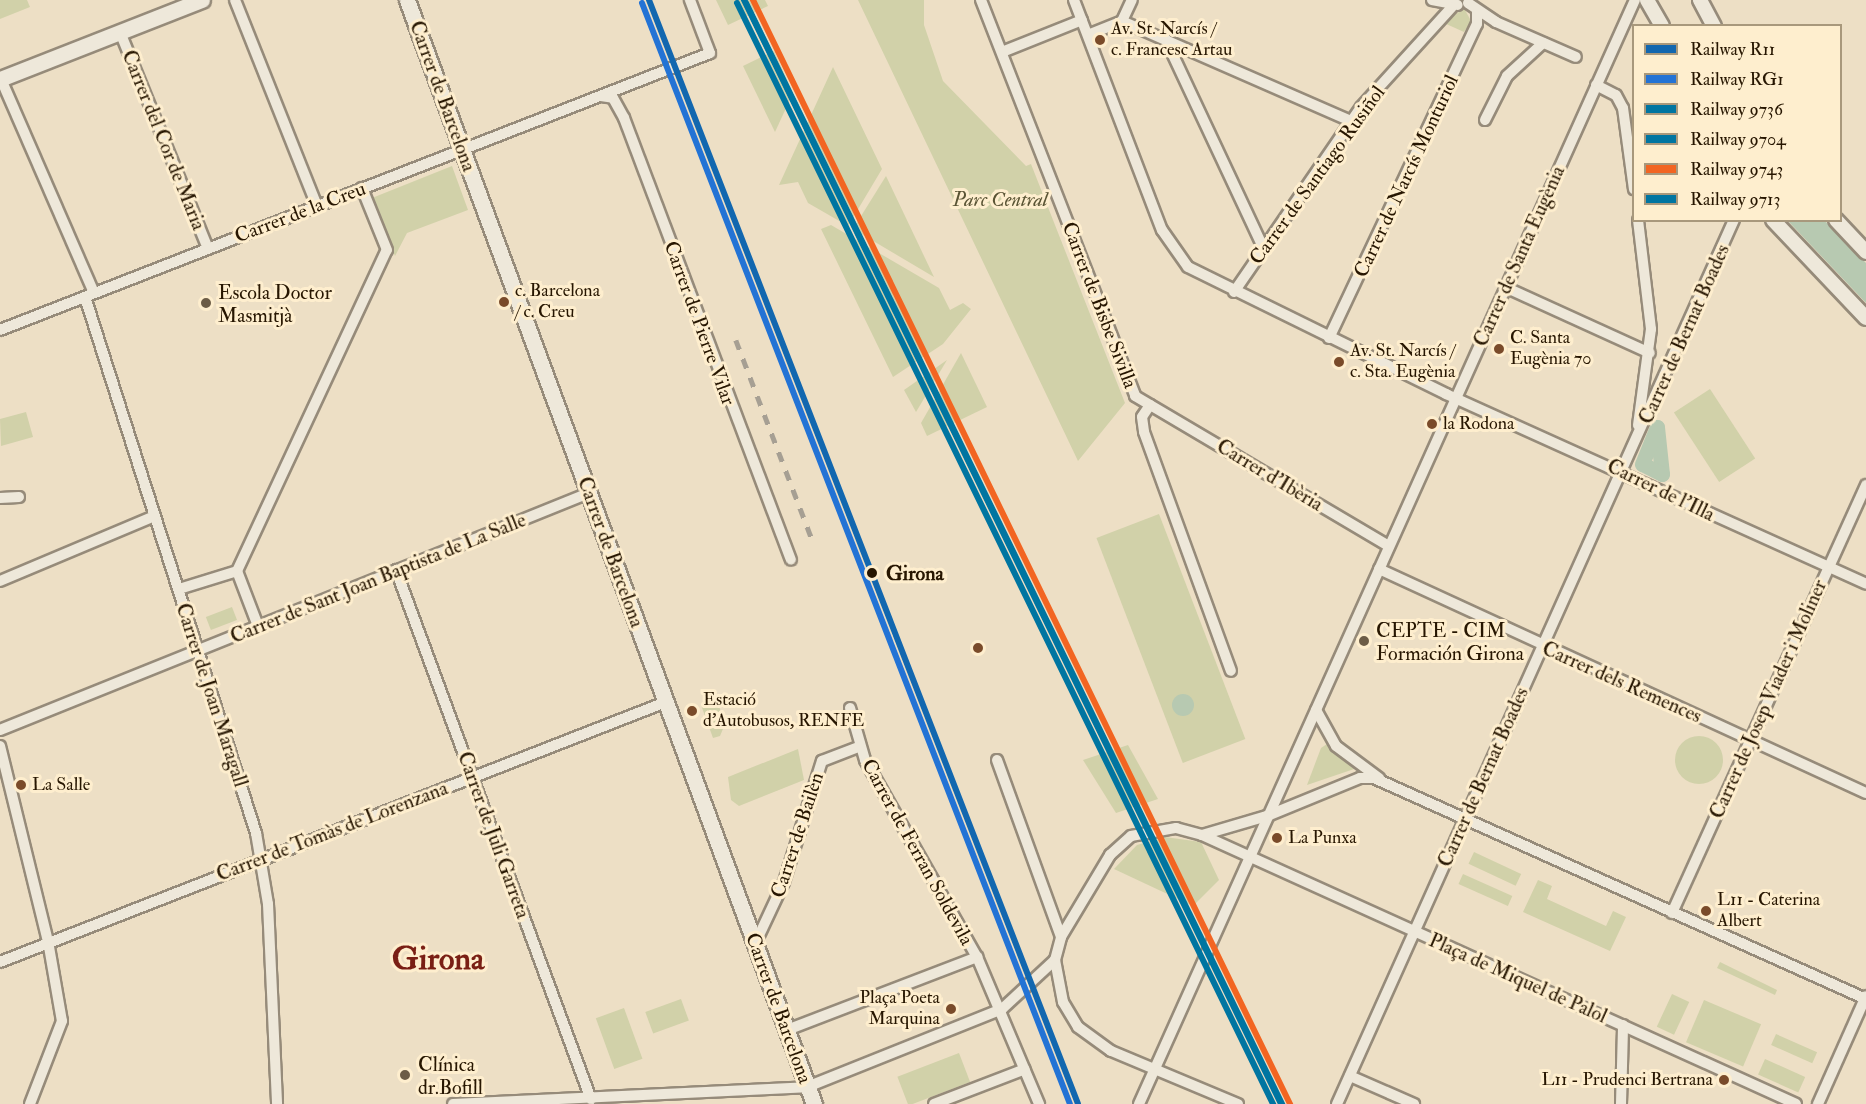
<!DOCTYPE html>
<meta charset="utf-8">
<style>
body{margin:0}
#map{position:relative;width:1866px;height:1104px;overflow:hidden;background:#eddfc5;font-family:"IM FELL Double Pica",serif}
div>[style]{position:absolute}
.green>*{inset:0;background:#d1d1a9;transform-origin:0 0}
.round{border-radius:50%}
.water>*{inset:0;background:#b7c9b1}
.canal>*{height:15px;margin:-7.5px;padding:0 7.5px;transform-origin:7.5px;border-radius:7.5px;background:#b7c9b1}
.roads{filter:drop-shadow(2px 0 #968b7a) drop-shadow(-2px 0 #968b7a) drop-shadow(0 2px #968b7a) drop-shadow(0 -2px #968b7a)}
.minor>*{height:10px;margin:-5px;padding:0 5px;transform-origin:5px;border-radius:5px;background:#eee8da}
.tertiary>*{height:14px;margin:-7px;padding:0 7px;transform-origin:7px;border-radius:7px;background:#eee8da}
.secondary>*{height:15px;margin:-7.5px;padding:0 7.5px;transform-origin:7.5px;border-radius:7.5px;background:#eee8da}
.rail>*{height:4.5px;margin-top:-2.25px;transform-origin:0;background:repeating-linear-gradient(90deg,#a69f93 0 10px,transparent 0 20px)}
.rail-1>*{height:6px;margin:-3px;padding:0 3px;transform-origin:3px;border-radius:3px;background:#1267af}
.rail-2>*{height:6px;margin:-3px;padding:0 3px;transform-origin:3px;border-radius:3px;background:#2373d5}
.rail-3>*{height:6px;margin:-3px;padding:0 3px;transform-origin:3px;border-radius:3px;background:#0075a1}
.rail-4>*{height:6px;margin:-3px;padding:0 3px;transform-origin:3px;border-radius:3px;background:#0075a1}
.rail-5>*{height:6px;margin:-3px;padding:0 3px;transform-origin:3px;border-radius:3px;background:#f26522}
.rail-6>*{height:6px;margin:-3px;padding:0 3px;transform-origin:3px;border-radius:3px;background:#0075a1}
.dots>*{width:16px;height:16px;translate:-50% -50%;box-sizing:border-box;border:3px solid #feeece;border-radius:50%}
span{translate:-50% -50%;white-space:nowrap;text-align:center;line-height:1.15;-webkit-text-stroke:6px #feeece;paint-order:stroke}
.bus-label{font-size:18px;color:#271601}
.left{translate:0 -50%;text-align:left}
.right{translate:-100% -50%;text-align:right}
.street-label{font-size:20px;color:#271601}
.park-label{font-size:20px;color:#5a5434;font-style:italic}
.poi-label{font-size:20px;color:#271601}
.stop-label{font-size:20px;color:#271601;font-weight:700}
.town-label{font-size:32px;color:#7a1f14;font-weight:700}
.legend{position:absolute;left:1632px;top:24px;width:210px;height:198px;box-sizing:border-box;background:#feeece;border:2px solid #a8987c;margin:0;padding:8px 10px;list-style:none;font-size:18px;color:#271601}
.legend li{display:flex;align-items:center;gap:12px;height:30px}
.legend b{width:30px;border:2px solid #a8987c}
</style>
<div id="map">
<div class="green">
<div style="clip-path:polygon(0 0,27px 0,30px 7px,0 19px)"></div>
<div style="clip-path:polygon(716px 0,765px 0,768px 6px,728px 25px)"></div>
<div style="clip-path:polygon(858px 0,924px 0,924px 25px,943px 81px,1026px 166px,1031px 164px,1125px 403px,1078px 461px)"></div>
<div style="clip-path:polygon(1464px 8px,1471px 21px,1464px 32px,1444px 23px)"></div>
<div style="clip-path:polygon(774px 51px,793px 93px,775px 132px,743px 66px)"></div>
<div style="clip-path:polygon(833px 67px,882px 169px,848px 226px,808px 203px,798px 182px,779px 185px)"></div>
<div style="clip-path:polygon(452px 166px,468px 210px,407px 233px,395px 256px,372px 198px)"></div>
<div style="clip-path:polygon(886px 176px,934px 277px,853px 229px)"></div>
<div style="clip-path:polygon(831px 225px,939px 288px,950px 310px,963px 303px,971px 309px,943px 344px,893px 377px,821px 229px)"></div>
<div style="clip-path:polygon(961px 353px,987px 407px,927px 436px,921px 423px)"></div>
<div style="clip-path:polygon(947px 360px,916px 412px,904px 390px)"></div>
<div style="left:1710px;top:389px;width:83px;height:43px;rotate:57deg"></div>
<div style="clip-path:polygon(26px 412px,33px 437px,1px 446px,0 419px)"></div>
<div style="left:1159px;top:514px;width:241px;height:67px;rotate:69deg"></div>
<div style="left:232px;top:607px;width:14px;height:28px;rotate:69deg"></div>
<div style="clip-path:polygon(717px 700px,725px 724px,720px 736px,713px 738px,701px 705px)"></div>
<div class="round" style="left:1675px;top:736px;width:48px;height:48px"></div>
<div style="clip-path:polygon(1327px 744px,1357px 768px,1307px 785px,1321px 748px)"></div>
<div style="clip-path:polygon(1128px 745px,1158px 799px,1116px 813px,1083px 760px)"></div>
<div style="clip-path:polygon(798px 749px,804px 780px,739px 806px,731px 800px,728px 777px)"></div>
<div style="clip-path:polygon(1165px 837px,1201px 842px,1219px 880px,1193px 906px,1114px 869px,1137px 845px)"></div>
<div style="left:1474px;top:852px;width:52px;height:13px;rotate:25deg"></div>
<div style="left:1463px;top:874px;width:54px;height:11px;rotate:24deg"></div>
<div style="clip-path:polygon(1538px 880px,1552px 886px,1547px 899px,1606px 926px,1613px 911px,1626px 917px,1610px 951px,1523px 912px)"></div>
<div style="clip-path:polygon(1720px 962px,1777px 990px,1775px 995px,1717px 968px)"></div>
<div style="left:1672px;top:994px;width:19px;height:36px;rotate:25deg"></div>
<div style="left:681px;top:999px;width:23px;height:38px;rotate:70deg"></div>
<div style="left:1704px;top:1000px;width:62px;height:46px;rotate:23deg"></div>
<div style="left:624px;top:1008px;width:54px;height:30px;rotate:70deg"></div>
<div style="left:1776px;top:1034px;width:45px;height:12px;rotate:24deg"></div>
<div style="left:959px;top:1053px;width:31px;height:66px;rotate:69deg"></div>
<div style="left:1765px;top:1059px;width:44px;height:17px;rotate:24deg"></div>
</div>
<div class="water">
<div style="clip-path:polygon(1788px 221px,1825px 221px,1866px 263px,1866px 303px)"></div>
<div class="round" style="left:1172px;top:694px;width:22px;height:22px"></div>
</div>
<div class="canal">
<div style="left:1657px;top:427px;width:47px;rotate:83.9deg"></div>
<div style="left:1662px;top:474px;width:22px;rotate:-153deg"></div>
<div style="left:1642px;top:464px;width:40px;rotate:-68deg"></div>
</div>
<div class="roads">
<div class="minor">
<div style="left:235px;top:0;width:222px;rotate:68.3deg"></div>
<div style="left:981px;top:0;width:425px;rotate:68.7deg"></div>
<div style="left:1135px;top:396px;width:295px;rotate:30.6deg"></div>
<div style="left:1074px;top:0;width:246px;rotate:69.1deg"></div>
<div style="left:1162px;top:230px;width:45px;rotate:54.9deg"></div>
<div style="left:1188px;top:267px;width:288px;rotate:26.2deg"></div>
<div style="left:1446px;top:394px;width:461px;rotate:24.3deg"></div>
<div style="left:1432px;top:0;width:26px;rotate:11deg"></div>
<div style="left:1468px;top:3px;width:34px;rotate:34deg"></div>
<div style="left:1496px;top:22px;width:87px;rotate:23.6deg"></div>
<div style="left:1122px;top:21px;width:250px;rotate:23.6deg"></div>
<div style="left:120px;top:32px;width:234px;rotate:67.9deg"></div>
<div style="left:1088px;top:35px;width:37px;rotate:-22deg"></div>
<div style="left:1122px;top:21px;width:23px;rotate:-65deg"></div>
<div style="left:1165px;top:38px;width:231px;rotate:64.9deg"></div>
<div style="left:1002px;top:52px;width:86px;rotate:-21.8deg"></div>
<div style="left:1px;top:79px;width:233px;rotate:66.5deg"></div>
<div style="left:1596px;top:85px;width:22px;rotate:27deg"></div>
<div style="left:1616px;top:95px;width:15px;rotate:62deg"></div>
<div style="left:1623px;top:108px;width:82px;rotate:82.3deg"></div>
<div style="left:601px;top:96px;width:12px;rotate:9deg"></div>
<div style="left:613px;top:98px;width:23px;rotate:61deg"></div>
<div style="left:624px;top:118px;width:472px;rotate:69.3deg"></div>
<div style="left:1485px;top:120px;width:49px;rotate:-63.4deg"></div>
<div style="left:1507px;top:76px;width:49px;rotate:-42.5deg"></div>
<div style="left:1638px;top:220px;width:110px;rotate:83.2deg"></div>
<div style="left:1651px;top:329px;width:97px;rotate:97.7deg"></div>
<div style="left:1505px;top:287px;width:159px;rotate:24.5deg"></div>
<div style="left:1234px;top:292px;width:224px;rotate:-55.5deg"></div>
<div style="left:1361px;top:107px;width:135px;rotate:-47.7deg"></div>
<div style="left:85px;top:297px;width:563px;rotate:72.31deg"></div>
<div style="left:256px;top:833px;width:72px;rotate:80.4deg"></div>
<div style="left:268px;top:904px;width:200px;rotate:87.4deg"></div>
<div style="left:0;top:330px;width:762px;rotate:-21.31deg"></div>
<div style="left:710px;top:53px;width:57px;rotate:-110.7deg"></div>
<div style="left:1329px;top:338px;width:347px;rotate:-64.8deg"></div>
<div style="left:1477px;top:24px;width:12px;rotate:-90deg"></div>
<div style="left:1150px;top:405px;width:14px;rotate:124deg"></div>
<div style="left:1142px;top:417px;width:15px;rotate:82deg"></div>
<div style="left:1144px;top:432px;width:254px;rotate:70deg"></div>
<div style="left:0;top:498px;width:19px;rotate:-3deg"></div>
<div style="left:1379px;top:569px;width:536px;rotate:24.7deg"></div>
<div style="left:396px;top:570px;width:564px;rotate:69.77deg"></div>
<div style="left:237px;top:571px;width:354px;rotate:-65deg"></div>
<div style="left:387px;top:250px;width:67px;rotate:-112deg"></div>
<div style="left:237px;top:571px;width:59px;rotate:69.1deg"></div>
<div style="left:0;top:581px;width:168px;rotate:-22.8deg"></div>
<div style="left:179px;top:589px;width:61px;rotate:-17.2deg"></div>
<div style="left:850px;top:708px;width:54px;rotate:73.9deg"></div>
<div style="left:865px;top:760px;width:227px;rotate:60.4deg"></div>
<div style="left:977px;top:957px;width:160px;rotate:67.1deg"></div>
<div style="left:1316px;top:710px;width:41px;rotate:60.9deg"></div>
<div style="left:1336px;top:746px;width:54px;rotate:36.7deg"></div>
<div style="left:0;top:730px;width:635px;rotate:-21.92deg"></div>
<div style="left:0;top:746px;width:201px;rotate:76.2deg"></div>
<div style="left:48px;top:941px;width:81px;rotate:80.1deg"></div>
<div style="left:62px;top:1021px;width:89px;rotate:111.1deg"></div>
<div style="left:997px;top:760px;width:188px;rotate:70.1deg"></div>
<div style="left:1202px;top:835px;width:68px;rotate:-16.3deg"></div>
<div style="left:1267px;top:816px;width:100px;rotate:-22.2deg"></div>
<div style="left:1360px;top:778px;width:14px"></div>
<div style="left:1374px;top:778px;width:539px;rotate:24.19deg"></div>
<div style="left:1672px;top:913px;width:470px;rotate:-65.6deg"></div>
<div style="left:755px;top:944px;width:68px;rotate:-64.9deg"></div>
<div style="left:784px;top:882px;width:127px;rotate:-72.6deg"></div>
<div style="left:822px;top:761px;width:40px;rotate:-21deg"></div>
<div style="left:0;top:962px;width:715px;rotate:-21.33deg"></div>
<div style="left:787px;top:1030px;width:204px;rotate:-21deg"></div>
<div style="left:1350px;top:1076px;width:70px;rotate:23.6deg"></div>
<div style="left:453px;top:1104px;width:354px;rotate:-2.7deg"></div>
<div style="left:807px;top:1087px;width:210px;rotate:-21.8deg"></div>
<div style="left:1002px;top:1009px;width:72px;rotate:-42.8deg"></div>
<div style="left:934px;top:1104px;width:97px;rotate:-21deg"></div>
<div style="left:1139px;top:1104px;width:1210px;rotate:-65.81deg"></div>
<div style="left:1238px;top:1104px;width:138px;rotate:-157.3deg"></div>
<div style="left:1111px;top:1051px;width:41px;rotate:-144deg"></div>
<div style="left:1078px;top:1027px;width:29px;rotate:-121deg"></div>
<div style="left:1063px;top:1002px;width:43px;rotate:-100.8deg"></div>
<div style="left:1055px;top:960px;width:24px;rotate:-75deg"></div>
<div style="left:1061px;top:937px;width:96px;rotate:-59.1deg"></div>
<div style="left:1110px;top:855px;width:28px;rotate:-42deg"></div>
<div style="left:1131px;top:836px;width:46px;rotate:-10.1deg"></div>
<div style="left:1176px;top:828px;width:27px;rotate:15deg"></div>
<div style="left:1202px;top:835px;width:652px;rotate:24.36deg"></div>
<div style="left:1337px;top:1104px;width:969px;rotate:-65.82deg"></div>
<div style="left:1621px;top:1104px;width:79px;rotate:-88.5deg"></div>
<div style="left:1818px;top:1104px;width:118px;rotate:-66deg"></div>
</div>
<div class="tertiary">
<div style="left:1647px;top:0;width:30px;rotate:60deg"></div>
<div style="left:1700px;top:0;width:30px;rotate:62deg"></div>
<div style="left:1773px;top:220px;width:135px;rotate:46.5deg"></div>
<div style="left:1836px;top:220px;width:44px;rotate:46.8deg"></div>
</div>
<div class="secondary">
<div style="left:407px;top:0;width:1177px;rotate:69.76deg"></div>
<div style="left:0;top:79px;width:217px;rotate:-21.4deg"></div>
</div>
</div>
<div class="rail">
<div style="left:736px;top:340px;width:218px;rotate:69.1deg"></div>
</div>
<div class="rail-1">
<div style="left:649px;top:0;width:1184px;rotate:68.76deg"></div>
</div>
<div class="rail-2">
<div style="left:642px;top:3px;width:1181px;rotate:68.76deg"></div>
</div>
<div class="rail-3">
<div style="left:744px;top:0;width:1228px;rotate:64.06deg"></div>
</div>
<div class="rail-4">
<div style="left:737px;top:3px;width:1225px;rotate:64.04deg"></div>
</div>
<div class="rail-5">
<div style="left:753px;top:0;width:1228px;rotate:64.06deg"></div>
</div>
<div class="rail-6">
<div style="left:746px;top:3px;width:1225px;rotate:64.04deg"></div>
</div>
<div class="dots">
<div style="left:1100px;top:40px;background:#7a4b2a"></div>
<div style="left:504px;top:302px;background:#7a4b2a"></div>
<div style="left:206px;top:303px;background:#6c5c46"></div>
<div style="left:1499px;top:349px;background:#7a4b2a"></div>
<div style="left:1339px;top:362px;background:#7a4b2a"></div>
<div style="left:1432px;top:424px;background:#7a4b2a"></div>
<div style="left:872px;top:573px;background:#271601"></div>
<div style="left:1364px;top:641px;background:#6c5c46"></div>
<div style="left:978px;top:648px;background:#7a4b2a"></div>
<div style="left:692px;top:711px;background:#7a4b2a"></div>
<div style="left:21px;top:785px;background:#7a4b2a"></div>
<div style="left:1277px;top:838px;background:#7a4b2a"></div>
<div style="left:1706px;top:911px;background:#7a4b2a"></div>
<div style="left:951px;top:1009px;background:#7a4b2a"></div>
<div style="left:405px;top:1075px;background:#6c5c46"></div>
<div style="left:1724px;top:1080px;background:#7a4b2a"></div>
</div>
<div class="bus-label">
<span class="left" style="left:1111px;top:40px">Av. St. Narcís /<br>c. Francesc Artau</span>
<span class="left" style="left:515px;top:302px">c. Barcelona<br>/ c. Creu</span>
<span class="left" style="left:1510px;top:349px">C. Santa<br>Eugènia 70</span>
<span class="left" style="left:1350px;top:362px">Av. St. Narcís /<br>c. Sta. Eugènia</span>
<span class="left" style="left:1443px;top:424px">la Rodona</span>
<span class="left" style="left:703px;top:711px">Estació<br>d'Autobusos, RENFE</span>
<span class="left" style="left:32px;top:785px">La Salle</span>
<span class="left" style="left:1288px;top:838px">La Punxa</span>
<span class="left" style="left:1717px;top:911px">L11 - Caterina<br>Albert</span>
<span class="right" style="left:940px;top:1009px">Plaça Poeta<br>Marquina</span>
<span class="right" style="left:1713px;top:1080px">L11 - Prudenci Bertrana</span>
</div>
<div class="street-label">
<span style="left:443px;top:96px;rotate:70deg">Carrer de Barcelona</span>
<span style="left:164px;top:140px;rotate:68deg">Carrer del Cor de Maria</span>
<span style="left:1317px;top:175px;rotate:-54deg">Carrer de Santiago Rusiñol</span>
<span style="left:1406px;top:176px;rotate:-65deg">Carrer de Narcís Monturiol</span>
<span style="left:300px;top:212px;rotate:-21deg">Carrer de la Creu</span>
<span style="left:1519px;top:256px;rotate:-66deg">Carrer de Santa Eugènia</span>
<span style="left:1100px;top:305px;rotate:69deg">Carrer de Bisbe Sivilla</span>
<span style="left:700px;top:323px;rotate:70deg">Carrer de Pierre Vilar</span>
<span style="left:1684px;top:334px;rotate:-66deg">Carrer de Bernat Boades</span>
<span style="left:1270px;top:475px;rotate:31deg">Carrer d'Ibèria</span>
<span style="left:1661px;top:490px;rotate:26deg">Carrer de l'Illa</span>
<span style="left:611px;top:552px;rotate:70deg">Carrer de Barcelona</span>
<span style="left:378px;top:578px;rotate:-22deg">Carrer de Sant Joan Baptista de La Salle</span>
<span style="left:1622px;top:682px;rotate:24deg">Carrer dels Remences</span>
<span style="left:212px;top:695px;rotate:72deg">Carrer de Joan Maragall</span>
<span style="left:1768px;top:699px;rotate:-66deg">Carrer de Josep Viader i Moliner</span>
<span style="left:1483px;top:777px;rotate:-66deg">Carrer de Bernat Boades</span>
<span style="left:332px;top:831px;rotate:-21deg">Carrer de Tomàs de Lorenzana</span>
<span style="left:494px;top:835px;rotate:70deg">Carrer de Juli Garreta</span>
<span style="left:797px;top:835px;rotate:-72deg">Carrer de Bailèn</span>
<span style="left:918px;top:852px;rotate:61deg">Carrer de Ferran Soldevila</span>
<span style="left:1518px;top:978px;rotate:24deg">Plaça de Miquel de Palol</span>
<span style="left:779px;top:1008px;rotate:70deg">Carrer de Barcelona</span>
</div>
<div class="park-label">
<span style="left:1000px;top:199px">Parc Central</span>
</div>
<div class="poi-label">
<span class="left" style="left:218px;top:304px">Escola Doctor<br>Masmitjà</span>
<span class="left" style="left:1376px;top:642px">CEPTE - CIM<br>Formación Girona</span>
<span class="left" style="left:418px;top:1076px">Clínica<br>dr.Bofill</span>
</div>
<div class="stop-label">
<span class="left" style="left:886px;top:573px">Girona</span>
</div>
<div class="town-label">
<span style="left:438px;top:959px">Girona</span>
</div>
<ul class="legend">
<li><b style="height:8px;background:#1267af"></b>Railway R11</li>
<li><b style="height:8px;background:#2373d5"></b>Railway RG1</li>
<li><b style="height:8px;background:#0075a1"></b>Railway 9736</li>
<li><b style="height:8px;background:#0075a1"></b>Railway 9704</li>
<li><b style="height:8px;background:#f26522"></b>Railway 9743</li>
<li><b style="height:8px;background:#0075a1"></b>Railway 9713</li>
</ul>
</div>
